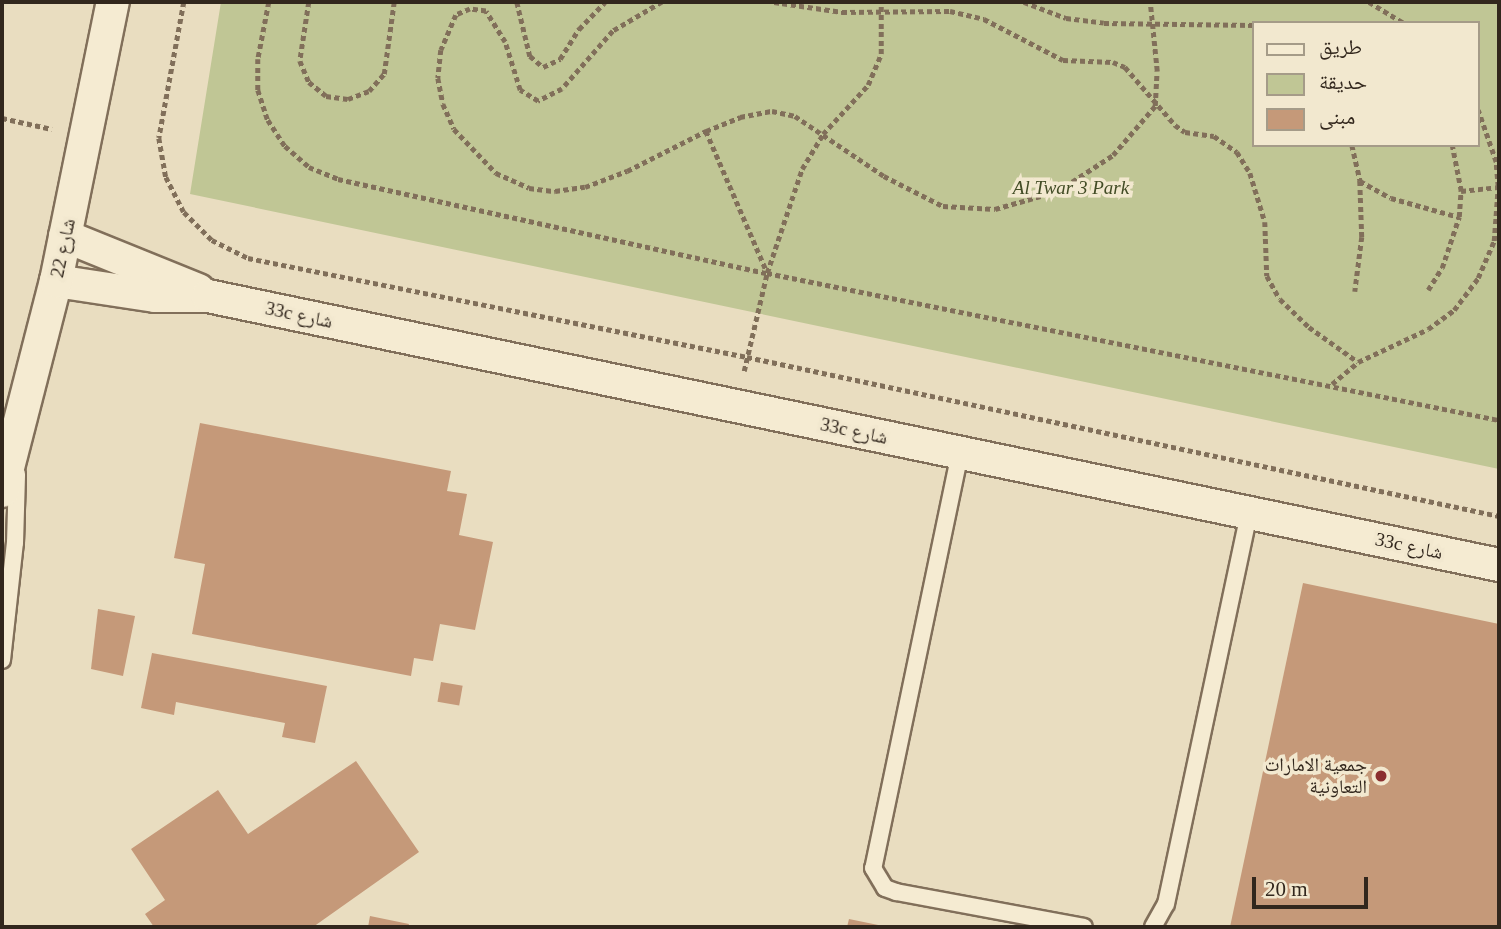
<!DOCTYPE html>
<meta charset="utf-8">
<style>
body{margin:0}
#map{position:relative;width:1501px;height:929px;overflow:hidden;background:#e9ddc0;font-family:"Times New Roman","Noto Naskh Arabic",serif}
div>[style]{position:absolute}
.green>*{inset:0;background:#c0c695}
.building>*{inset:0;background:#c59979;transform-origin:0 0}
.path>*{height:4.5px;margin-top:-2.25px;transform-origin:0;background:repeating-linear-gradient(90deg,#816f5a 0 5px,transparent 0 8.5px)}
.roads{filter:drop-shadow(2px 0 #816f5a) drop-shadow(-2px 0 #816f5a) drop-shadow(0 2px #816f5a) drop-shadow(0 -2px #816f5a)}
.lane>*{height:16px;margin:-8px;padding:0 8px;transform-origin:8px;border-radius:8px;background:#f5ebd2}
.street>*{height:32px;margin:-16px;padding:0 16px;transform-origin:16px;border-radius:16px;background:#f5ebd2}
.dots>*{width:19px;height:19px;translate:-50% -50%;box-sizing:border-box;border:4px solid #f2e8cf;border-radius:50%}
span{translate:-50% -50%;white-space:nowrap;text-align:center;line-height:1.15;-webkit-text-stroke:7px #f2e8cf;paint-order:stroke}
.park-label{font-size:19px;color:#424c25;font-style:italic}
.street-label{font-size:19px;color:#32271d}
.poi-label{font-size:19px;color:#32271d}
.right{translate:-100% -50%;text-align:right}
.frame{position:absolute;inset:0;border:4px solid #32271d;pointer-events:none}
.legend{position:absolute;left:1252px;top:21px;width:228px;height:126px;box-sizing:border-box;background:#f2e8cf;border:2px solid #a59b88;margin:0;padding:9px 12px;list-style:none;font-size:21px;color:#32271d}
.legend li{display:flex;align-items:center;gap:14px;height:35px}
.legend b{width:35px;border:2px solid #a59b88}
.scale{position:absolute;left:1252px;top:877px;width:116px;height:32px;box-sizing:border-box;border:4px solid #32271d;border-top:0;padding-left:9px;font-size:21px;line-height:24px;white-space:nowrap;color:#32271d;-webkit-text-stroke:5px #f2e8cf;paint-order:stroke}
</style>
<div id="map">
<div class="green">
<div style="clip-path:polygon(evenodd,221px 2px,1499px 2px,1499px 469px,190px 194px,221px 2px,1254px 23px,1478px 23px,1478px 145px,1254px 145px,1254px 23px)"></div>
</div>
<div class="building">
<div style="clip-path:polygon(200px 423px,451px 471px,447px 491px,467px 494px,459px 535px,493px 542px,475px 630px,440px 624px,433px 661px,414px 658px,411px 676px,192px 634px,205px 564px,174px 558px)"></div>
<div style="clip-path:polygon(1303px 583px,1499px 624px,1499px 927px,1230px 927px)"></div>
<div style="clip-path:polygon(98px 609px,135px 616px,123px 676px,91px 669px)"></div>
<div style="clip-path:polygon(152px 653px,327px 686px,315px 743px,282px 737px,285px 723px,176px 702px,174px 715px,141px 708px)"></div>
<div style="left:441px;top:682px;width:22px;height:20px;rotate:10deg"></div>
<div style="clip-path:polygon(356px 761px,419px 852px,313px 927px,154px 927px,145px 914px,165px 900px,131px 849px,218px 790px,248px 834px)"></div>
<div style="clip-path:polygon(370px 916px,409px 924px,408px 927px,368px 927px)"></div>
<div style="clip-path:polygon(849px 919px,883px 926px,882px 927px,847px 927px)"></div>
</div>
<div class="path">
<div style="left:184px;top:2px;width:138px;rotate:100.4deg"></div>
<div style="left:159px;top:138px;width:40px;rotate:80deg"></div>
<div style="left:166px;top:177px;width:39px;rotate:63deg"></div>
<div style="left:184px;top:212px;width:40px;rotate:45deg"></div>
<div style="left:212px;top:240px;width:40px;rotate:26.6deg"></div>
<div style="left:248px;top:258px;width:509px;rotate:11.22deg"></div>
<div style="left:747px;top:357px;width:769px;rotate:11.94deg"></div>
<div style="left:269px;top:2px;width:58px;rotate:100.9deg"></div>
<div style="left:258px;top:59px;width:31px;rotate:90deg"></div>
<div style="left:258px;top:90px;width:32px;rotate:72deg"></div>
<div style="left:268px;top:120px;width:31px;rotate:57deg"></div>
<div style="left:285px;top:146px;width:32px;rotate:41deg"></div>
<div style="left:309px;top:167px;width:31px;rotate:22deg"></div>
<div style="left:338px;top:179px;width:439px;rotate:12.4deg"></div>
<div style="left:767px;top:273px;width:747px;rotate:11.36deg"></div>
<div style="left:309px;top:2px;width:60px;rotate:98.7deg"></div>
<div style="left:300px;top:61px;width:23px;rotate:67deg"></div>
<div style="left:309px;top:82px;width:22px;rotate:39deg"></div>
<div style="left:326px;top:96px;width:22px;rotate:8deg"></div>
<div style="left:348px;top:99px;width:22px;rotate:-21deg"></div>
<div style="left:369px;top:91px;width:23px;rotate:-49deg"></div>
<div style="left:384px;top:74px;width:73px;rotate:-82.1deg"></div>
<div style="left:517px;top:2px;width:56px;rotate:76.5deg"></div>
<div style="left:530px;top:56px;width:17px;rotate:40deg"></div>
<div style="left:543px;top:67px;width:19px;rotate:-25deg"></div>
<div style="left:560px;top:59px;width:36px;rotate:-58deg"></div>
<div style="left:579px;top:29px;width:37px;rotate:-46deg"></div>
<div style="left:662px;top:2px;width:57px;rotate:149.4deg"></div>
<div style="left:613px;top:31px;width:77px;rotate:131.3deg"></div>
<div style="left:562px;top:89px;width:27px;rotate:153deg"></div>
<div style="left:538px;top:101px;width:21px;rotate:-149deg"></div>
<div style="left:520px;top:90px;width:50px;rotate:-107.4deg"></div>
<div style="left:505px;top:42px;width:36px;rotate:-122deg"></div>
<div style="left:486px;top:11px;width:16px;rotate:-173deg"></div>
<div style="left:470px;top:9px;width:15px;rotate:157deg"></div>
<div style="left:456px;top:15px;width:38px;rotate:113deg"></div>
<div style="left:441px;top:50px;width:28px;rotate:96deg"></div>
<div style="left:438px;top:78px;width:26px;rotate:79deg"></div>
<div style="left:443px;top:104px;width:27px;rotate:66deg"></div>
<div style="left:454px;top:129px;width:61px;rotate:46.3deg"></div>
<div style="left:496px;top:173px;width:36px;rotate:24deg"></div>
<div style="left:529px;top:188px;width:26px;rotate:7deg"></div>
<div style="left:555px;top:191px;width:30px;rotate:-8deg"></div>
<div style="left:585px;top:187px;width:45px;rotate:-20.9deg"></div>
<div style="left:627px;top:171px;width:89px;rotate:-26.9deg"></div>
<div style="left:706px;top:131px;width:154px;rotate:66.6deg"></div>
<div style="left:774px;top:2px;width:69px;rotate:8.4deg"></div>
<div style="left:842px;top:12px;width:108px;rotate:-0.5deg"></div>
<div style="left:950px;top:11px;width:35px;rotate:13deg"></div>
<div style="left:984px;top:19px;width:89px;rotate:27.4deg"></div>
<div style="left:1063px;top:60px;width:50px;rotate:2.3deg"></div>
<div style="left:1113px;top:62px;width:13px;rotate:23deg"></div>
<div style="left:1125px;top:67px;width:77px;rotate:49.2deg"></div>
<div style="left:1175px;top:125px;width:12px;rotate:35deg"></div>
<div style="left:1185px;top:132px;width:29px;rotate:8deg"></div>
<div style="left:1214px;top:136px;width:28px;rotate:35deg"></div>
<div style="left:1237px;top:152px;width:25px;rotate:58deg"></div>
<div style="left:1250px;top:173px;width:51px;rotate:73deg"></div>
<div style="left:1265px;top:222px;width:54px;rotate:87.9deg"></div>
<div style="left:1267px;top:276px;width:26px;rotate:61deg"></div>
<div style="left:1280px;top:299px;width:40px;rotate:44deg"></div>
<div style="left:1309px;top:327px;width:60px;rotate:35.5deg"></div>
<div style="left:1024px;top:2px;width:45px;rotate:20.9deg"></div>
<div style="left:1066px;top:18px;width:38px;rotate:7deg"></div>
<div style="left:1104px;top:23px;width:150px;rotate:0.8deg"></div>
<div style="left:1369px;top:2px;width:41px;rotate:31deg"></div>
<div style="left:2px;top:118px;width:51px;rotate:12.4deg"></div>
<div style="left:706px;top:131px;width:37px;rotate:-22deg"></div>
<div style="left:740px;top:117px;width:33px;rotate:-11deg"></div>
<div style="left:772px;top:111px;width:24px;rotate:12deg"></div>
<div style="left:795px;top:116px;width:107px;rotate:34deg"></div>
<div style="left:884px;top:176px;width:66px;rotate:27deg"></div>
<div style="left:943px;top:206px;width:52px;rotate:3.3deg"></div>
<div style="left:995px;top:209px;width:66px;rotate:-15.9deg"></div>
<div style="left:1058px;top:191px;width:66px;rotate:-33.2deg"></div>
<div style="left:1113px;top:155px;width:65px;rotate:-49.4deg"></div>
<div style="left:1155px;top:106px;width:35px;rotate:-87deg"></div>
<div style="left:1157px;top:71px;width:69px;rotate:-95.8deg"></div>
<div style="left:1352px;top:145px;width:37px;rotate:77deg"></div>
<div style="left:1360px;top:181px;width:56px;rotate:88deg"></div>
<div style="left:1362px;top:237px;width:55px;rotate:97.3deg"></div>
<div style="left:1360px;top:181px;width:35px;rotate:29deg"></div>
<div style="left:1391px;top:198px;width:71px;rotate:15.6deg"></div>
<div style="left:1461px;top:191px;width:37px;rotate:-6deg"></div>
<div style="left:1428px;top:290px;width:26px;rotate:-58deg"></div>
<div style="left:1442px;top:268px;width:54px;rotate:-71.6deg"></div>
<div style="left:1459px;top:217px;width:26px;rotate:-86deg"></div>
<div style="left:1461px;top:191px;width:47px;rotate:-101.1deg"></div>
<div style="left:744px;top:371px;width:101px;rotate:-76.8deg"></div>
<div style="left:767px;top:273px;width:110px;rotate:-71.4deg"></div>
<div style="left:802px;top:169px;width:41px;rotate:-59deg"></div>
<div style="left:823px;top:134px;width:67px;rotate:-47.4deg"></div>
<div style="left:868px;top:85px;width:34px;rotate:-67deg"></div>
<div style="left:881px;top:54px;width:52px;rotate:-90deg"></div>
<div style="left:1332px;top:384px;width:34px;rotate:-40deg"></div>
<div style="left:1358px;top:362px;width:77px;rotate:-25.2deg"></div>
<div style="left:1428px;top:329px;width:32px;rotate:-36deg"></div>
<div style="left:1454px;top:310px;width:40px;rotate:-53deg"></div>
<div style="left:1478px;top:278px;width:40px;rotate:-66.6deg"></div>
<div style="left:1494px;top:241px;width:54px;rotate:-85.8deg"></div>
<div style="left:1498px;top:187px;width:25px;rotate:-95deg"></div>
<div style="left:1496px;top:162px;width:55px;rotate:-109.1deg"></div>
</div>
<div class="roads">
<div class="lane">
<div style="left:960px;top:453px;width:424px;rotate:101.8deg"></div>
<div style="left:873px;top:868px;width:23px;rotate:59deg"></div>
<div style="left:885px;top:888px;width:12px;rotate:20deg"></div>
<div style="left:896px;top:892px;width:191px;rotate:10.5deg"></div>
<div style="left:2px;top:660px;width:118px;rotate:-83.7deg"></div>
<div style="left:15px;top:543px;width:69px;rotate:-88.3deg"></div>
<div style="left:1153px;top:927px;width:26px;rotate:-61deg"></div>
<div style="left:1166px;top:904px;width:400px;rotate:-78deg"></div>
</div>
<div class="street">
<div style="left:65px;top:236px;width:144px;rotate:22.1deg"></div>
<div style="left:56px;top:281px;width:100px;rotate:8.6deg"></div>
<div style="left:155px;top:296px;width:53px"></div>
<div style="left:208px;top:296px;width:1319px;rotate:11.77deg"></div>
<div style="left:2px;top:491px;width:217px;rotate:-75.6deg"></div>
<div style="left:56px;top:281px;width:285px;rotate:-78.5deg"></div>
</div>
</div>
<div class="dots">
<div style="left:1381px;top:776px;background:#8b2f2f"></div>
</div>
<div class="park-label">
<span style="left:1071px;top:188px">Al Twar 3 Park</span>
</div>
<div class="street-label">
<span style="left:63px;top:248px;rotate:-78deg">شارع 22</span>
<span style="left:299px;top:315px;rotate:12deg">33c شارع</span>
<span style="left:854px;top:431px;rotate:12deg">33c شارع</span>
<span style="left:1409px;top:546px;rotate:12deg">33c شارع</span>
</div>
<div class="poi-label">
<span class="right" style="left:1367px;top:776px">جمعية الامارات<br>التعاونية</span>
</div>
<div class="frame"></div>
<ul class="legend">
<li><b style="height:9px;background:#f5ebd2"></b>طريق</li>
<li><b style="height:19px;background:#c0c695"></b>حديقة</li>
<li><b style="height:19px;background:#c59979"></b>مبنى</li>
</ul>
<div class="scale">20 m</div>
</div>
